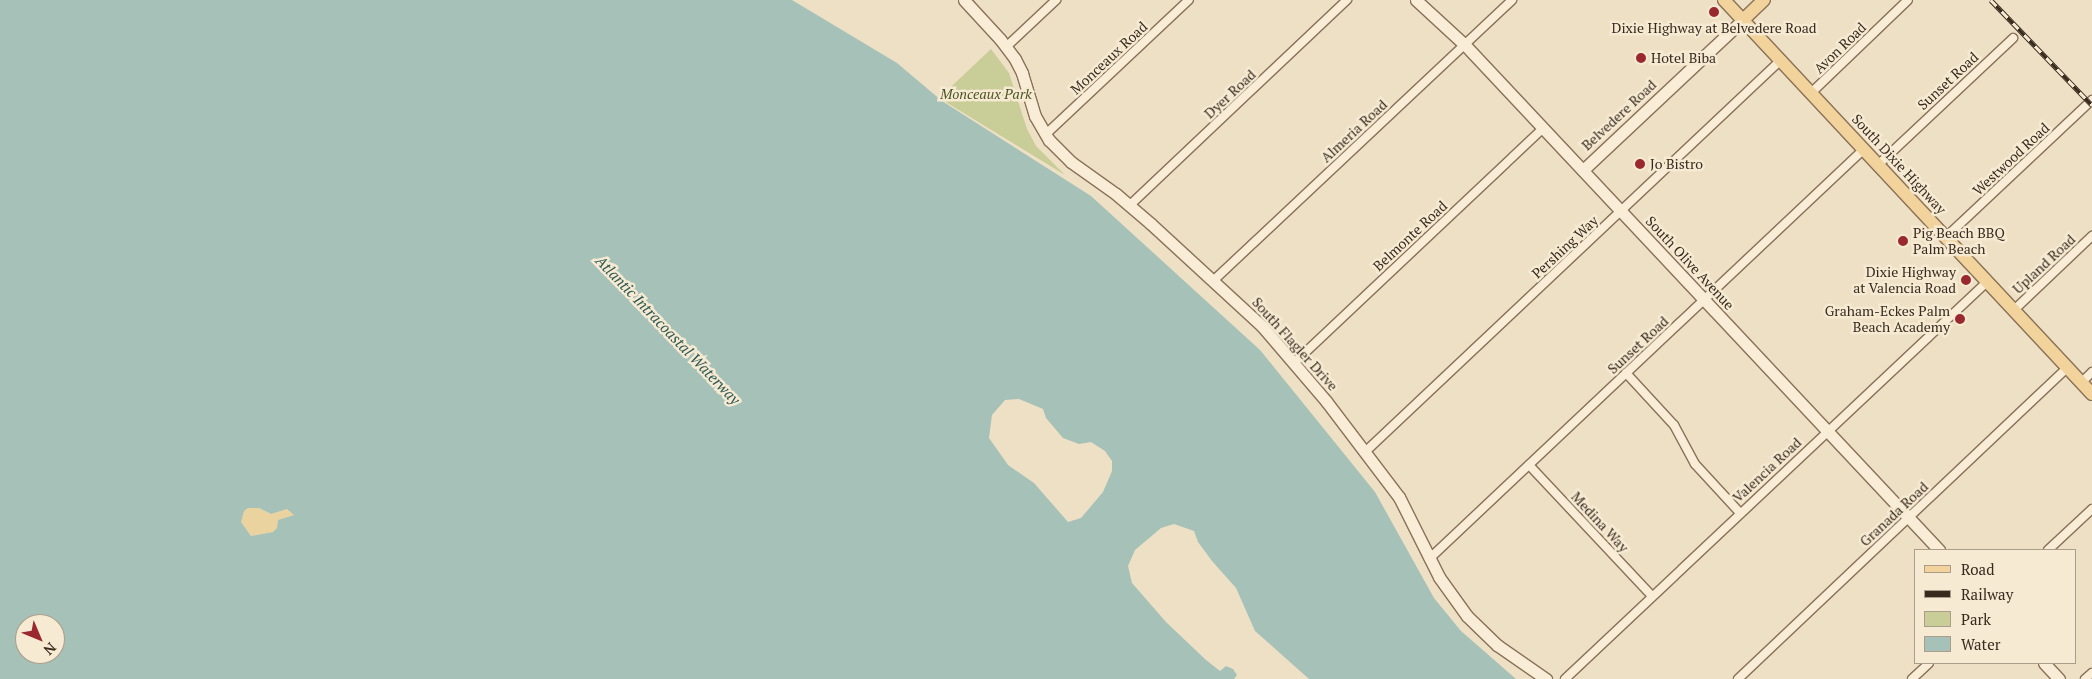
<!DOCTYPE html>
<style>
body{margin:0}
#map{position:relative;width:2092px;height:679px;overflow:hidden;background:#eee0c4;font-family:"PT Serif",serif}
div>[style]{position:absolute}
.green>*{inset:0;background:#c9cd97}
.sand>*{inset:0;background:#ebd3a0}
.water>*{inset:0;background:#a6c1b8}
.roads{filter:drop-shadow(1px 0 #89715a) drop-shadow(-1px 0 #89715a) drop-shadow(0 1px #89715a) drop-shadow(0 -1px #89715a)}
.street>*{height:8px;margin:-4px;padding:0 4px;transform-origin:4px;border-radius:4px;background:#f9edd7}
.secondary>*{height:11px;margin:-5.5px;padding:0 5.5px;transform-origin:5.5px;border-radius:5.5px;background:#f9edd7}
.primary>*{height:12px;margin:-6px;padding:0 6px;transform-origin:6px;border-radius:6px;background:#f2d39b}
.rail>*{height:4.5px;margin-top:-2.25px;transform-origin:0;background:repeating-linear-gradient(90deg,#f6ead3 0 8px,#392a1e 0 16px);box-sizing:border-box;border-block:1px solid #392a1e}
.dots>*{width:14px;height:14px;translate:-50% -50%;box-sizing:border-box;border:2px solid #f6ead3;border-radius:50%}
span{translate:-50% -50%;white-space:nowrap;text-align:center;line-height:1.15;-webkit-text-stroke:5px #f6ead3;paint-order:stroke}
.poi-label{font-size:14px;color:#392a1e}
.left{translate:0 -50%;text-align:left}
.right{translate:-100% -50%;text-align:right}
.street-label{font-size:14px;color:#392a1e}
.park-label{font-size:14px;color:#4c5524;font-style:italic}
.water-label{font-size:15px;color:#2d5954;font-style:italic}
.legend{position:absolute;left:1914px;top:549px;width:162px;height:115px;box-sizing:border-box;background:#f6ead3;border:1px solid #aa9d8b;margin:0;padding:6px 9px;list-style:none;font-size:15px;color:#392a1e}
.legend li{display:flex;align-items:center;gap:10px;height:25px}
.legend b{width:25px;border:1px solid #aa9d8b}
.north{position:absolute;left:15px;top:614px;width:50px;height:50px;box-sizing:border-box;background:#f6ead3;border:1px solid #aa9d8b;border-radius:50%;rotate:135deg;font-size:14px;font-weight:700;line-height:20px;text-align:center;color:#392a1e}
.north::after{content:'';display:block;margin:auto;width:18px;height:22px;background:#99292f;clip-path:polygon(50% 0,100% 100%,50% 72%,0 100%)}
</style>
<div id="map">
<div class="green">
<div style="clip-path:polygon(991px 49px,1009px 73px,1027px 129px,1036px 146px,1065px 175px,939px 98px)"></div>
</div>
<div class="sand">
<div style="clip-path:polygon(248px 508px,259px 508px,270px 514px,287px 509px,295px 515px,278px 520px,277px 528px,273px 532px,251px 536px,241px 522px,244px 510px)"></div>
</div>
<div class="water">
<div style="clip-path:polygon(evenodd,0 0,792px 0,897px 63px,942px 101px,1091px 196px,1260px 350px,1375px 492px,1434px 598px,1461px 631px,1516px 679px,1309px 679px,1255px 631px,1236px 588px,1212px 561px,1198px 542px,1194px 531px,1174px 524px,1161px 528px,1135px 550px,1128px 566px,1132px 583px,1166px 622px,1206px 660px,1220px 671px,1226px 666px,1233px 669px,1237px 675px,1234px 679px,0 679px,0 0,1019px 399px,1043px 409px,1046px 418px,1063px 438px,1079px 444px,1091px 442px,1105px 451px,1112px 461px,1112px 471px,1103px 492px,1081px 518px,1068px 522px,1034px 483px,1008px 465px,989px 438px,992px 415px,1005px 400px,1019px 399px,0 0,248px 508px,259px 508px,271px 514px,287px 509px,294px 515px,278px 520px,277px 528px,273px 532px,251px 536px,241px 522px,244px 511px,248px 508px,0 0,25px 624px,55px 624px,55px 654px,25px 654px,25px 624px)"></div>
</div>
<div class="roads">
<div class="street">
<div style="left:1006px;top:47px;width:69px;rotate:-43.2deg"></div>
<div style="left:1811px;top:93px;width:134px;rotate:-43.8deg"></div>
<div style="left:1045px;top:135px;width:197px;rotate:-43.2deg"></div>
<div style="left:1879px;top:164px;width:184px;rotate:-43.2deg"></div>
<div style="left:1130px;top:205px;width:299px;rotate:-43.4deg"></div>
<div style="left:1946px;top:237px;width:200px;rotate:-43.2deg"></div>
<div style="left:1214px;top:280px;width:409px;rotate:-43.2deg"></div>
<div style="left:2014px;top:310px;width:108px;rotate:-43.5deg"></div>
<div style="left:1294px;top:363px;width:342px;rotate:-43.3deg"></div>
<div style="left:1626px;top:373px;width:71px;rotate:47.3deg"></div>
<div style="left:1674px;top:425px;width:44px;rotate:61.7deg"></div>
<div style="left:1695px;top:464px;width:67px;rotate:47.4deg"></div>
<div style="left:2082px;top:382px;width:14px;rotate:-45deg"></div>
<div style="left:1365px;top:452px;width:572px;rotate:-43.3deg"></div>
<div style="left:1529px;top:465px;width:180px;rotate:46.8deg"></div>
<div style="left:2048px;top:550px;width:60px;rotate:-43deg"></div>
<div style="left:1429px;top:559px;width:598px;rotate:-43.31deg"></div>
<div style="left:1565px;top:679px;width:581px;rotate:-43.26deg"></div>
<div style="left:1738px;top:679px;width:454px;rotate:-43.4deg"></div>
<div style="left:1912px;top:679px;width:23px;rotate:-43deg"></div>
<div style="left:2085px;top:679px;width:9px;rotate:-41deg"></div>
</div>
<div class="secondary">
<div style="left:964px;top:0;width:53px;rotate:47.3deg"></div>
<div style="left:1000px;top:39px;width:25px;rotate:53deg"></div>
<div style="left:1015px;top:59px;width:16px;rotate:63deg"></div>
<div style="left:1022px;top:73px;width:45px;rotate:73.2deg"></div>
<div style="left:1035px;top:116px;width:28px;rotate:60deg"></div>
<div style="left:1049px;top:140px;width:31px;rotate:45deg"></div>
<div style="left:1071px;top:162px;width:55px;rotate:35.4deg"></div>
<div style="left:1116px;top:194px;width:46px;rotate:40.6deg"></div>
<div style="left:1151px;top:224px;width:151px;rotate:42.6deg"></div>
<div style="left:1262px;top:326px;width:99px;rotate:49.5deg"></div>
<div style="left:1326px;top:401px;width:121px;rotate:52.8deg"></div>
<div style="left:1399px;top:497px;width:89px;rotate:63.4deg"></div>
<div style="left:1439px;top:577px;width:48px;rotate:54.3deg"></div>
<div style="left:1467px;top:616px;width:42px;rotate:44deg"></div>
<div style="left:1497px;top:645px;width:60px;rotate:34.8deg"></div>
<div style="left:1416px;top:0;width:67px;rotate:42.6deg"></div>
<div style="left:1465px;top:45px;width:693px;rotate:46.81deg"></div>
<div style="left:1583px;top:170px;width:219px;rotate:-43.2deg"></div>
<div style="left:2044px;top:663px;width:22px;rotate:47deg"></div>
</div>
<div class="primary">
<div style="left:1724px;top:0;width:539px;rotate:46.95deg"></div>
<div style="left:1743px;top:20px;width:29px;rotate:-44deg"></div>
</div>
</div>
<div class="rail">
<div style="left:1991px;top:0;width:146px;rotate:46.1deg"></div>
</div>
<div class="dots">
<div style="left:1714px;top:12px;background:#99292f"></div>
<div style="left:1641px;top:58px;background:#99292f"></div>
<div style="left:1640px;top:164px;background:#99292f"></div>
<div style="left:1903px;top:241px;background:#99292f"></div>
<div style="left:1966px;top:280px;background:#99292f"></div>
<div style="left:1960px;top:319px;background:#99292f"></div>
</div>
<div class="poi-label">
<span style="left:1714px;top:28px">Dixie Highway at Belvedere Road</span>
<span class="left" style="left:1651px;top:58px">Hotel Biba</span>
<span class="left" style="left:1650px;top:164px">Jo Bistro</span>
<span class="left" style="left:1913px;top:241px">Pig Beach BBQ<br>Palm Beach</span>
<span class="right" style="left:1956px;top:280px">Dixie Highway<br>at Valencia Road</span>
<span class="right" style="left:1950px;top:319px">Graham-Eckes Palm<br>Beach Academy</span>
</div>
<div class="street-label">
<span style="left:1840px;top:48px;rotate:-44deg">Avon Road</span>
<span style="left:1109px;top:58px;rotate:-43deg">Monceaux Road</span>
<span style="left:1948px;top:81px;rotate:-43deg">Sunset Road</span>
<span style="left:1230px;top:94px;rotate:-43deg">Dyer Road</span>
<span style="left:1619px;top:115px;rotate:-43deg">Belvedere Road</span>
<span style="left:1354px;top:131px;rotate:-43deg">Almeria Road</span>
<span style="left:2011px;top:159px;rotate:-43deg">Westwood Road</span>
<span style="left:1899px;top:164px;rotate:47deg">South Dixie Highway</span>
<span style="left:1410px;top:236px;rotate:-43deg">Belmonte Road</span>
<span style="left:1565px;top:247px;rotate:-43deg">Pershing Way</span>
<span style="left:1690px;top:263px;rotate:47deg">South Olive Avenue</span>
<span style="left:2044px;top:264px;rotate:-43deg">Upland Road</span>
<span style="left:1295px;top:344px;rotate:48deg">South Flagler Drive</span>
<span style="left:1638px;top:345px;rotate:-43deg">Sunset Road</span>
<span style="left:1767px;top:470px;rotate:-43deg">Valencia Road</span>
<span style="left:1894px;top:514px;rotate:-43deg">Granada Road</span>
<span style="left:1600px;top:522px;rotate:47deg">Medina Way</span>
</div>
<div class="park-label">
<span style="left:986px;top:94px">Monceaux Park</span>
</div>
<div class="water-label">
<span style="left:668px;top:330px;rotate:46deg">Atlantic Intracoastal Waterway</span>
</div>
<ul class="legend">
<li><b style="height:6px;background:#f2d39b"></b>Road</li>
<li><b style="height:6px;background:#392a1e"></b>Railway</li>
<li><b style="height:14px;background:#c9cd97"></b>Park</li>
<li><b style="height:14px;background:#a6c1b8"></b>Water</li>
</ul>
<div class="north">N</div>
</div>
